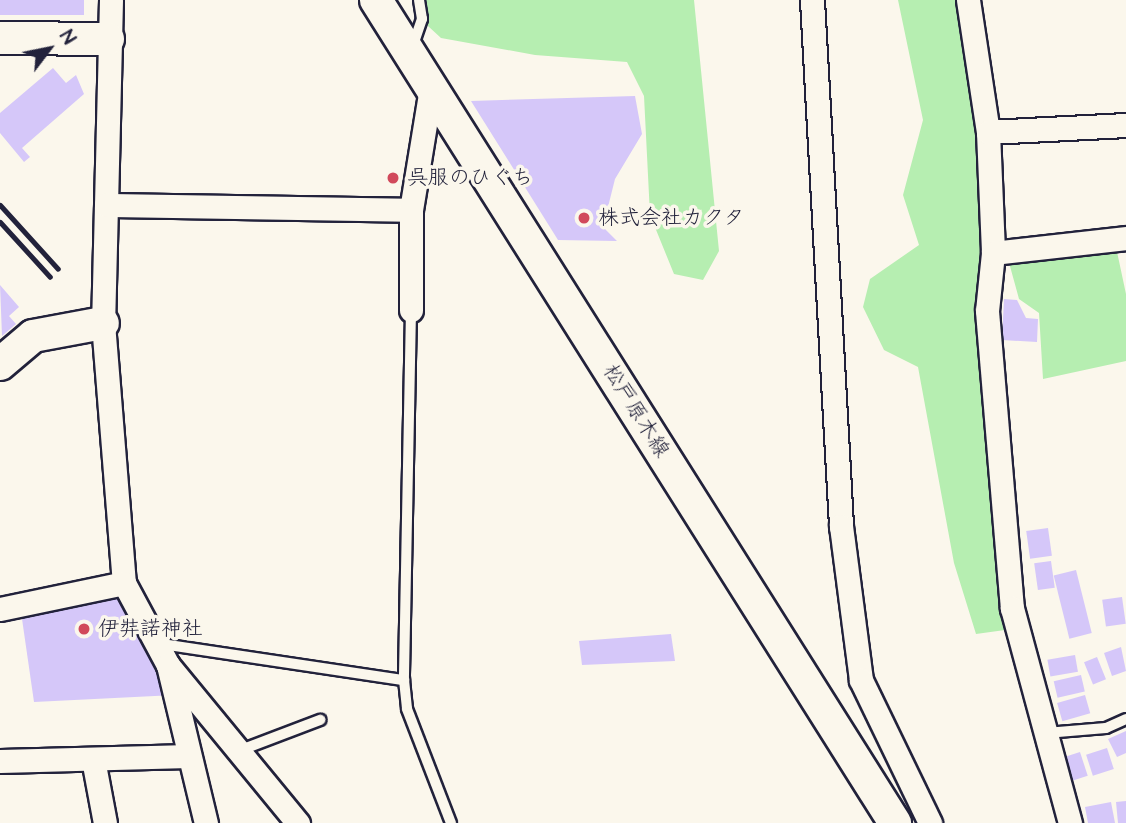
<!DOCTYPE html>
<meta charset="utf-8">
<style>
body{margin:0}
#map{position:relative;width:1126px;height:823px;overflow:hidden;background:#fbf7ec;font-family:"Architects Daughter","Klee One",sans-serif}
div>[style]{position:absolute}
.green>*{inset:0;background:#b6eeb1}
.building>*{inset:0;background:#d5c7f9;transform-origin:0 0}
.roads{filter:drop-shadow(2px 0 #22223b) drop-shadow(-2px 0 #22223b) drop-shadow(0 2px #22223b) drop-shadow(0 -2px #22223b)}
.lane>*{height:10px;margin:-5px;padding:0 5px;transform-origin:5px;border-radius:5px;background:#fbf7ec}
.street>*{height:23px;margin:-11.5px;padding:0 11.5px;transform-origin:11.5px;border-radius:11.5px;background:#fbf7ec}
.secondary>*{height:32px;margin:-16px;padding:0 16px;transform-origin:16px;border-radius:16px;background:#fbf7ec}
.rail>*{height:5px;margin:-2.5px;padding:0 2.5px;transform-origin:2.5px;border-radius:2.5px;background:#22223b}
.dots>*{width:19px;height:19px;translate:-50% -50%;box-sizing:border-box;border:4px solid #fbf7ec;border-radius:50%}
span{translate:-50% -50%;white-space:nowrap;text-align:center;line-height:1.15;-webkit-text-stroke:7px #fbf7ec;paint-order:stroke}
.poi-label{font-size:21px;color:#22223b}
.left{translate:0 -50%;text-align:left}
.street-label{font-size:21px;color:#22223b}
.north{position:absolute;left:14px;top:14px;width:70px;height:70px;-webkit-text-stroke:5px #fbf7ec;paint-order:stroke;rotate:58deg;font-size:19px;font-weight:700;line-height:28px;text-align:center;color:#22223b}
.north::after{content:'';display:block;margin:auto;width:24px;height:32px;background:#22223b;clip-path:polygon(50% 0,100% 100%,50% 72%,0 100%)}
</style>
<div id="map">
<div class="green">
<div style="clip-path:polygon(416px 0,694px 0,719px 251px,703px 280px,674px 274px,650px 215px,644px 96px,627px 62px,535px 55px,441px 38px,416px 15px)"></div>
<div style="clip-path:polygon(898px 0,956px 0,976px 102px,1005px 630px,976px 634px,954px 563px,918px 367px,884px 350px,863px 307px,870px 279px,919px 245px,903px 195px,923px 120px)"></div>
<div style="clip-path:polygon(1116px 247px,1126px 294px,1126px 361px,1043px 379px,1039px 313px,1019px 299px,1008px 259px)"></div>
</div>
<div class="building">
<div style="left:0;top:0;width:84px;height:15px"></div>
<div style="clip-path:polygon(53px 68px,66px 83px,76px 75px,84px 94px,22px 148px,30px 157px,24px 162px,0 133px,0 113px)"></div>
<div style="clip-path:polygon(635px 96px,642px 134px,615px 179px,603px 227px,617px 241px,558px 240px,471px 101px)"></div>
<div style="clip-path:polygon(0 285px,19px 307px,9px 316px,16px 324px,2px 336px)"></div>
<div style="clip-path:polygon(1004px 299px,1017px 300px,1026px 318px,1038px 319px,1037px 342px,1002px 340px)"></div>
<div style="left:1048px;top:528px;width:28px;height:22px;rotate:82deg"></div>
<div style="left:1051px;top:561px;width:27px;height:17px;rotate:82deg"></div>
<div style="left:1076px;top:570px;width:65px;height:23px;rotate:76deg"></div>
<div style="clip-path:polygon(124px 583px,175px 695px,34px 702px,20px 605px)"></div>
<div style="left:1122px;top:597px;width:27px;height:20px;rotate:82deg"></div>
<div style="clip-path:polygon(671px 634px,675px 661px,582px 665px,579px 641px)"></div>
<div style="clip-path:polygon(1121px 647px,1126px 671px,1112px 676px,1104px 653px)"></div>
<div style="left:1075px;top:655px;width:17px;height:28px;rotate:80deg"></div>
<div style="left:1097px;top:657px;width:24px;height:14px;rotate:68deg"></div>
<div style="left:1081px;top:675px;width:17px;height:28px;rotate:77deg"></div>
<div style="left:1085px;top:695px;width:19px;height:29px;rotate:74deg"></div>
<div style="clip-path:polygon(1126px 731px,1126px 753px,1117px 757px,1108px 739px)"></div>
<div style="left:1107px;top:748px;width:22px;height:22px;rotate:72deg"></div>
<div style="left:1080px;top:752px;width:25px;height:18px;rotate:72deg"></div>
<div style="clip-path:polygon(1126px 801px,1126px 823px,1118px 823px,1116px 802px)"></div>
<div style="clip-path:polygon(1111px 802px,1115px 823px,1088px 823px,1085px 807px)"></div>
</div>
<div class="roads">
<div class="lane">
<div style="left:412px;top:48px;width:31px;rotate:-71deg"></div>
<div style="left:422px;top:19px;width:19px;rotate:-99deg"></div>
<div style="left:411px;top:310px;width:370px;rotate:91.1deg"></div>
<div style="left:404px;top:680px;width:29px;rotate:84deg"></div>
<div style="left:407px;top:709px;width:122px;rotate:68.9deg"></div>
<div style="left:155px;top:643px;width:252px;rotate:8.5deg"></div>
<div style="left:1046px;top:733px;width:60px;rotate:-4.8deg"></div>
<div style="left:1106px;top:728px;width:22px;rotate:-24deg"></div>
<div style="left:241px;top:750px;width:85px;rotate:-20.8deg"></div>
</div>
<div class="street">
<div style="left:111px;top:0;width:323px;rotate:91.4deg"></div>
<div style="left:103px;top:323px;width:261px;rotate:85.4deg"></div>
<div style="left:124px;top:583px;width:93px;rotate:61.8deg"></div>
<div style="left:168px;top:665px;width:205px;rotate:50.6deg"></div>
<div style="left:812px;top:0;width:527px;rotate:86.84deg"></div>
<div style="left:841px;top:526px;width:155px;rotate:82.6deg"></div>
<div style="left:861px;top:680px;width:159px;rotate:64.2deg"></div>
<div style="left:968px;top:0;width:134px;rotate:81.4deg"></div>
<div style="left:988px;top:132px;width:121px;rotate:87.6deg"></div>
<div style="left:993px;top:253px;width:58px;rotate:95.9deg"></div>
<div style="left:987px;top:311px;width:298px;rotate:85.2deg"></div>
<div style="left:1012px;top:608px;width:223px;rotate:74.9deg"></div>
<div style="left:988px;top:132px;width:138px;rotate:-2.9deg"></div>
<div style="left:106px;top:205px;width:305px;rotate:0.9deg"></div>
<div style="left:993px;top:253px;width:134px;rotate:-6.4deg"></div>
<div style="left:411px;top:310px;width:100px;rotate:-90deg"></div>
<div style="left:411px;top:210px;width:124px;rotate:-80.7deg"></div>
<div style="left:0;top:609px;width:127px;rotate:-11.8deg"></div>
<div style="left:168px;top:665px;width:163px;rotate:76.5deg"></div>
<div style="left:93px;top:759px;width:65px;rotate:79.4deg"></div>
<div style="left:0;top:761px;width:189px;rotate:-1.5deg"></div>
</div>
<div class="secondary">
<div style="left:376px;top:0;width:973px;rotate:57.76deg"></div>
<div style="left:0;top:38px;width:108px;rotate:0.5deg"></div>
<div style="left:0;top:364px;width:43px;rotate:-40.3deg"></div>
<div style="left:33px;top:336px;width:71px;rotate:-10.5deg"></div>
</div>
</div>
<div class="rail">
<div style="left:0;top:205px;width:86px;rotate:47.8deg"></div>
<div style="left:0;top:222px;width:74px;rotate:47.7deg"></div>
</div>
<div class="dots">
<div style="left:393px;top:178px;background:#d1495b"></div>
<div style="left:584px;top:218px;background:#d1495b"></div>
<div style="left:84px;top:629px;background:#d1495b"></div>
</div>
<div class="poi-label">
<span class="left" style="left:407px;top:178px">呉服のひぐち</span>
<span class="left" style="left:598px;top:218px">株式会社カクタ</span>
<span class="left" style="left:98px;top:629px">伊弉諾神社</span>
</div>
<div class="street-label">
<span style="left:636px;top:411px;rotate:58deg">松戸原木線</span>
</div>
<div class="north">N</div>
</div>
